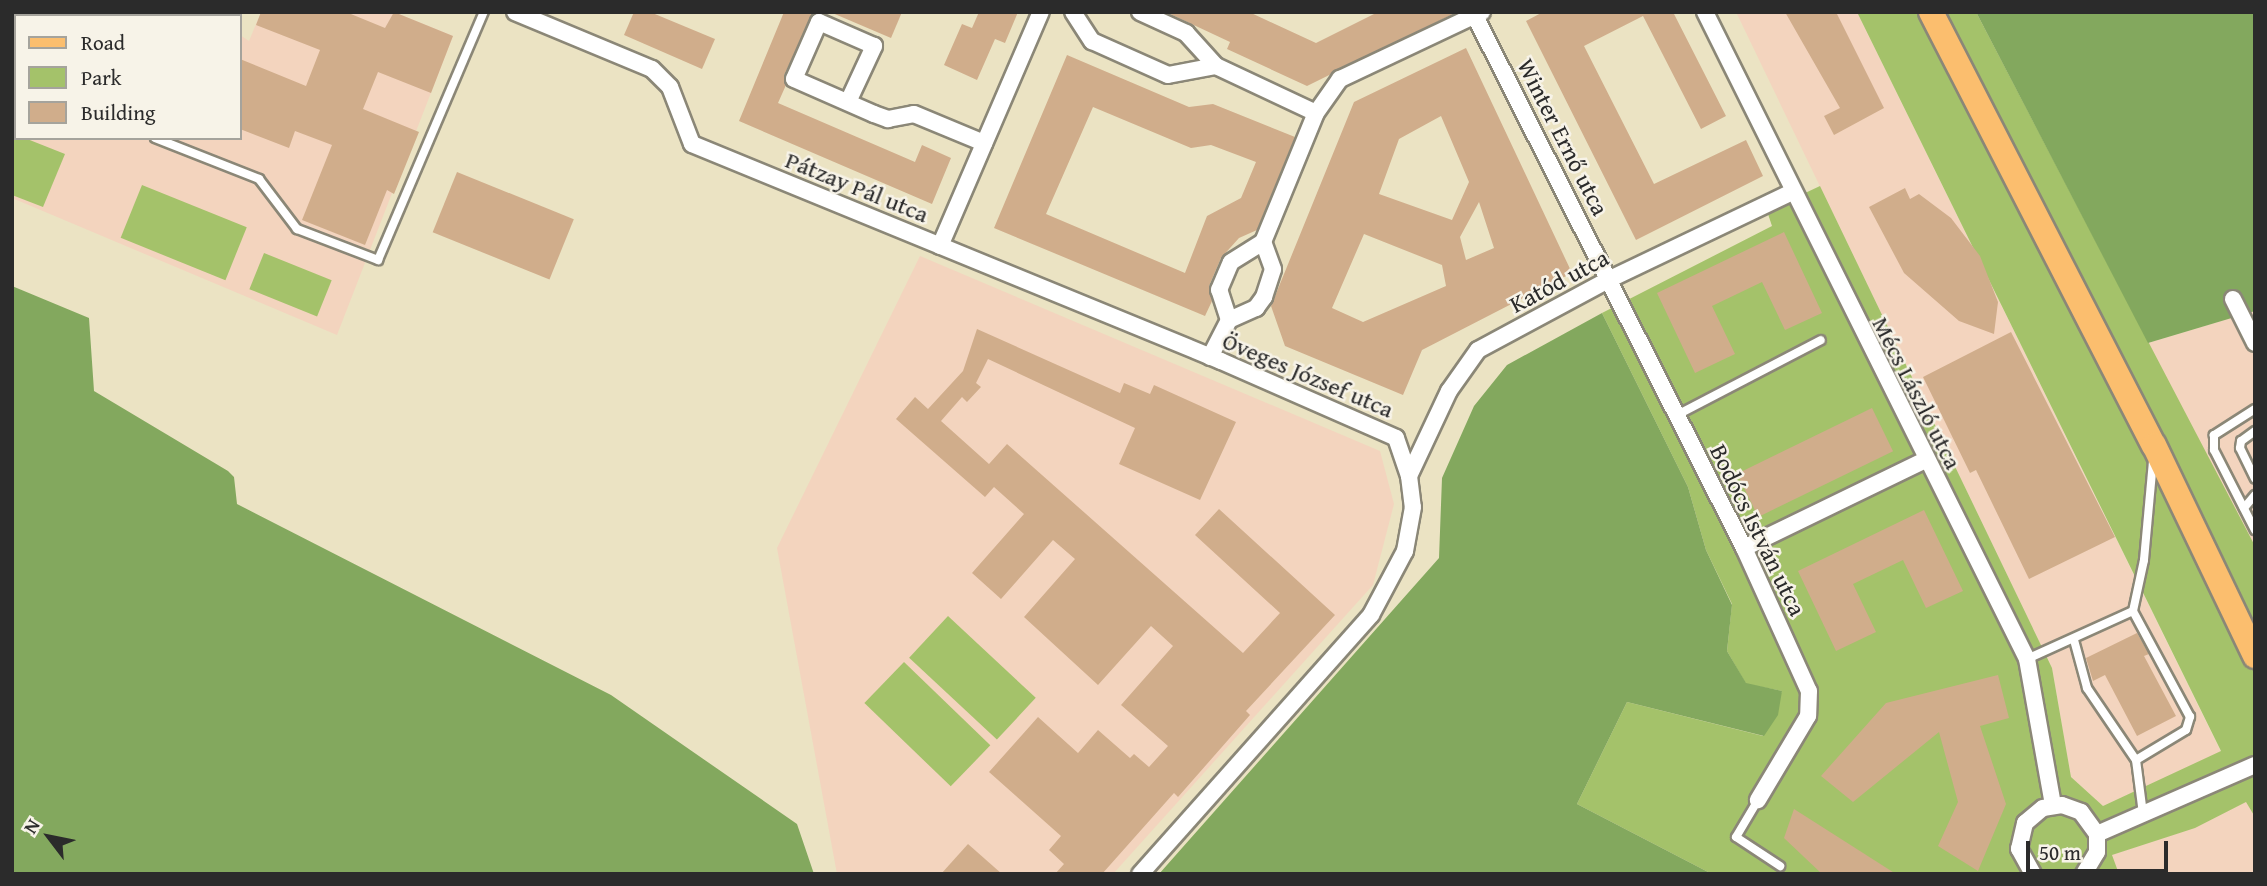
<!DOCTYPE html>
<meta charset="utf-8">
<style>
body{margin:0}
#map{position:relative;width:2267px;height:886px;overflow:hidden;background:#ebe3c3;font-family:"Gentium Book Plus",serif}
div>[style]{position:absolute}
.built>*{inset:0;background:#f3d4be}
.green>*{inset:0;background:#a4c26a;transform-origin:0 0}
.forest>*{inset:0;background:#83a85e}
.building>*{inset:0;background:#d0ad8b;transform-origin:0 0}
.roads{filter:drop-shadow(2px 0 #8b8777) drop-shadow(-2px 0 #8b8777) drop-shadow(0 2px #8b8777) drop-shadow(0 -2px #8b8777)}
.service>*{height:8px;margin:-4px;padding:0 4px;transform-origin:4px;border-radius:4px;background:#fff}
.minor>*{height:16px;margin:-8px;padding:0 8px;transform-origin:8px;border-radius:8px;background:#fff}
.primary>*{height:24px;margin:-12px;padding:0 12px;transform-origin:12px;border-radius:12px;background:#fbbe6e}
span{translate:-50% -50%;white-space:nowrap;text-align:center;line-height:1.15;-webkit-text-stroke:5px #f7f3e8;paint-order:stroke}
.street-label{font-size:24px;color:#2b2b2b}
.frame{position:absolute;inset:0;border:14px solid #2b2b2b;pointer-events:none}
.legend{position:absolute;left:14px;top:14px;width:228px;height:126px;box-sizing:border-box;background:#f7f3e8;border:2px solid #a5a39c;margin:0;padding:9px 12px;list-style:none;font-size:21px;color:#2b2b2b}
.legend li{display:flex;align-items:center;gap:14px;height:35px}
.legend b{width:35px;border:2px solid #a5a39c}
.north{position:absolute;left:14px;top:802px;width:70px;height:70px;-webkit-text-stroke:5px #f7f3e8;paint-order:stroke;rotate:302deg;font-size:19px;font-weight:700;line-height:28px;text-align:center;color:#2b2b2b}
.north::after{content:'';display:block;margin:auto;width:24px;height:32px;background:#2b2b2b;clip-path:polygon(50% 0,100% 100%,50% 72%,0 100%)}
.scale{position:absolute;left:2026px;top:841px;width:142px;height:32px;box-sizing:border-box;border:4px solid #2b2b2b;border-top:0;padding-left:9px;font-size:21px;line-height:24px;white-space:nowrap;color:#2b2b2b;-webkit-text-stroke:5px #f7f3e8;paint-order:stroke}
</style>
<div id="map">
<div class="built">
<div style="clip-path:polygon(12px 12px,191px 16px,16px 16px,16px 138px,240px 138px,240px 35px,249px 41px,261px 12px,394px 12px,453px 36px,337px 335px,12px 198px)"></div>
<div style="clip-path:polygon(1736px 12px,1857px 12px,2221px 752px,2103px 806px,2071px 777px,2052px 668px)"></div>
<div style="clip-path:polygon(920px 256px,1380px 451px,1394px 504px,1373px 585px,1113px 874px,837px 874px,777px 548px)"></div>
<div style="clip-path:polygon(2255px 311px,2255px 546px,2148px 343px)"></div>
<div style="clip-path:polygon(2247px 801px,2255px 817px,2255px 874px,2119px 874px,2111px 855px,2194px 828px)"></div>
</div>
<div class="green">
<div style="clip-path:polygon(1857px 12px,1976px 12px,2255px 546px,2255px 817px,2246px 802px,2195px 828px,2112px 855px,2119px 874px,1712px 874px,1577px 804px,1627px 702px,1763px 736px,1782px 691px,1746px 684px,1727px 651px,1732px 604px,1706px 550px,1688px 487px,1602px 313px,1772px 226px,1767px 211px,1820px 186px,2052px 668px,2071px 777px,2103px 806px,2221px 751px)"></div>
<div style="clip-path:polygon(12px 133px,65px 154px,43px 207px,12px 195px)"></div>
<div style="left:142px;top:185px;width:113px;height:57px;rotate:22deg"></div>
<div style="left:264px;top:253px;width:73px;height:39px;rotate:22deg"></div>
<div style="left:948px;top:616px;width:120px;height:57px;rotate:43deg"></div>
<div style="left:904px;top:662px;width:120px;height:57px;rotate:44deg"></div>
</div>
<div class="forest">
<div style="clip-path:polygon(1976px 12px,2255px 12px,2255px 311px,2148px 343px)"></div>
<div style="clip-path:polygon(12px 286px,89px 318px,94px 391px,228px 471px,234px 477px,237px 504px,611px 695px,797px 824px,814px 874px,12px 874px)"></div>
<div style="clip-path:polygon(1602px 313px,1688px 487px,1706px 550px,1732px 605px,1727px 651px,1746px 683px,1782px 691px,1778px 715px,1764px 736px,1627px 702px,1577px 804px,1712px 874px,1159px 874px,1439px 558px,1442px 478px,1474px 406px,1507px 365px)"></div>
</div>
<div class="building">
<div style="clip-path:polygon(261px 12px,346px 12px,385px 28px,394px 12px,453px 36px,431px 93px,378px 72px,363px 109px,419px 132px,394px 194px,387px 190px,365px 245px,302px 220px,332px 145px,295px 131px,289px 148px,240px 129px,240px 59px,306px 86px,320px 50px,256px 25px)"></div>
<div style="clip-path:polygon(634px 12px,650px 12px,715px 39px,702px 69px,624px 35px)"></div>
<div style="clip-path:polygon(784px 12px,816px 12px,784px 75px,786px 85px,778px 103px,915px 162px,922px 145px,951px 158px,932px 204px,739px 121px)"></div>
<div style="clip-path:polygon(830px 12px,902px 12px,891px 38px)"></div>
<div style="clip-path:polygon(979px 12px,1018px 12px,1005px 43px,995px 39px,977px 80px,944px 65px,962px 24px,972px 28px)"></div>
<div style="clip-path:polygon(1166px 12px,1249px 12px,1316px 43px,1378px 12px,1457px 12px,1307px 86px,1227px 49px,1230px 42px)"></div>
<div style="clip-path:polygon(1543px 12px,1673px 12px,1726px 116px,1701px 129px,1643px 16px,1584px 46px,1654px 184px,1746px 140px,1763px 176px,1636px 240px,1526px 21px)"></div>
<div style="clip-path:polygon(1785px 12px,1836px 12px,1884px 108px,1834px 135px,1824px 116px,1840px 108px)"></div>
<div style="clip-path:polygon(evenodd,1466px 48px,1572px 273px,1422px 350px,1403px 395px,1285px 346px,1271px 306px,1354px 102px,1466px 48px,1441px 116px,1469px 182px,1452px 220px,1379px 194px,1399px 139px,1441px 116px,1466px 48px,1479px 202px,1494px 248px,1466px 260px,1460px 237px,1479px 202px,1466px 48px,1364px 234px,1442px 265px,1446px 286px,1363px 322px,1332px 308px,1364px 234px)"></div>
<div style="clip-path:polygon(evenodd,1067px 55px,1189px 107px,1213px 104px,1295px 137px,1257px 230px,1239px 238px,1221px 258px,1209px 286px,1212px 301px,1205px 316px,994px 228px,1067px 55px,1093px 107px,1191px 148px,1211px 145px,1256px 162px,1241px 198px,1207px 216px,1185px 273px,1046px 214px,1093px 107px)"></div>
<div style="left:457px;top:172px;width:126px;height:65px;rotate:22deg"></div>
<div style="clip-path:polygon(1905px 188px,1910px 199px,1919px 194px,1951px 218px,1980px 256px,1998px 302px,1994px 334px,1959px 321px,1904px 273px,1869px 207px)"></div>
<div style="clip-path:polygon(1784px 232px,1822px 313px,1785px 330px,1762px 282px,1712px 306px,1735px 354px,1695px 373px,1657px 293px)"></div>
<div style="clip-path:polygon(977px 329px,1120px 393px,1124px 383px,1150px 394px,1154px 385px,1236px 422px,1200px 500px,1119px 464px,1135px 428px,988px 359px,976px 383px,981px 387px,967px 402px,962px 397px,941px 421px,989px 464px,1007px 444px,1243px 653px,1280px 613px,1195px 535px,1219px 509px,1335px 615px,1246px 711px,1250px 715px,1178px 797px,1174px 793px,1102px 874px,1055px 874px,1064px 864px,1049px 850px,1061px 836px,989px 772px,1038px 717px,1078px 753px,1098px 730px,1130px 758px,1134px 754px,1149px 767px,1168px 746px,1121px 705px,1173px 646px,1151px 626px,1098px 685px,1024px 617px,1075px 559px,1053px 540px,1001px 599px,972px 573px,1024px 514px,994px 487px,985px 497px,896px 419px,915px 397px,928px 409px,963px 371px)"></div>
<div style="clip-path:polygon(2011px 332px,2115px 537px,2029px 579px,1976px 470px,1970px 473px,1923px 377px)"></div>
<div style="left:1872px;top:408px;width:48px;height:150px;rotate:64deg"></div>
<div style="clip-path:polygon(1924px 510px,1963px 591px,1926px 608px,1903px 560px,1853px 584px,1876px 632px,1836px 651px,1798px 571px)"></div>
<div style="clip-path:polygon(2137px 633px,2149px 654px,2144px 656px,2176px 716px,2137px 736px,2105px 675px,2093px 681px,2086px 658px)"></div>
<div style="clip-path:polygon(1998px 675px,2009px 718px,1980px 726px,2006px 804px,1978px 871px,1938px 846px,1958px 802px,1939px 732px,1853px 802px,1821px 776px,1886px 703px)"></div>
<div style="clip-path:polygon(1794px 809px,1896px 874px,1822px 874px,1784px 838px)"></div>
<div style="clip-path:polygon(968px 844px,1002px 874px,941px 874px)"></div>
</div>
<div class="roads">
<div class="service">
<div style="left:12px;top:83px;width:4px;rotate:14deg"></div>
<div style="left:155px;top:138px;width:112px;rotate:21.5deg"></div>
<div style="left:259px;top:179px;width:63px;rotate:52.8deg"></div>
<div style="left:297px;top:229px;width:87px;rotate:20.9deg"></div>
<div style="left:378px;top:260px;width:270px;rotate:-66.9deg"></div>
<div style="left:2255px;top:409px;width:49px;rotate:147.6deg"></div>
<div style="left:2214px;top:435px;width:15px;rotate:90deg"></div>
<div style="left:2214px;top:450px;width:90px;rotate:62.9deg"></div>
<div style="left:1677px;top:415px;width:162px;rotate:-27.5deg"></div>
<div style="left:2255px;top:431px;width:17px;rotate:144deg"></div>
<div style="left:2241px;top:441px;width:7px;rotate:98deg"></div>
<div style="left:2240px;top:448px;width:34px;rotate:64deg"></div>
<div style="left:2244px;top:508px;width:17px;rotate:-50deg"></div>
<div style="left:2074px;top:640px;width:50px;rotate:74.8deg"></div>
<div style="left:2087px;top:688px;width:87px;rotate:55.8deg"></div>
<div style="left:2136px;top:760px;width:54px;rotate:82.6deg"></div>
<div style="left:2027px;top:659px;width:116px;rotate:-24.4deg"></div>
<div style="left:2136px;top:760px;width:58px;rotate:-31deg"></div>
<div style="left:2186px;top:730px;width:14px;rotate:-73deg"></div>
<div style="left:2190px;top:717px;width:120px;rotate:-118.3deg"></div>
<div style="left:2133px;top:611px;width:52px;rotate:-77.8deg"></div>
<div style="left:2144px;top:560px;width:99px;rotate:-84.8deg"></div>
<div style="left:1758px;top:800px;width:43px;rotate:120.7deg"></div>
<div style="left:1736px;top:837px;width:53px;rotate:33.4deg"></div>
</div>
<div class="minor">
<div style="left:515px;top:12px;width:148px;rotate:22.6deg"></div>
<div style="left:652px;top:69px;width:25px;rotate:45deg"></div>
<div style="left:670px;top:87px;width:61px;rotate:68.9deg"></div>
<div style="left:692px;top:144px;width:572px;rotate:22.3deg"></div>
<div style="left:1221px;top:361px;width:191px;rotate:23.7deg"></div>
<div style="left:1396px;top:438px;width:40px;rotate:71.1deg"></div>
<div style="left:1409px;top:476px;width:31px;rotate:83deg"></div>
<div style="left:1413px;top:507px;width:45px;rotate:100.3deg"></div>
<div style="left:1405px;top:551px;width:72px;rotate:118deg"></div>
<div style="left:1371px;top:615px;width:347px;rotate:131.7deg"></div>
<div style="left:1073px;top:12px;width:35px;rotate:57deg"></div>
<div style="left:1092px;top:41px;width:83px;rotate:24.1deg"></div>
<div style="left:1168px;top:75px;width:49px;rotate:-10.6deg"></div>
<div style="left:1140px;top:12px;width:51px;rotate:24.5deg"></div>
<div style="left:1186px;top:33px;width:45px;rotate:47.7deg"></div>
<div style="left:1216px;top:66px;width:110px;rotate:25.2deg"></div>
<div style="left:1473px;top:12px;width:601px;rotate:63.18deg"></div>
<div style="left:1744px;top:548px;width:157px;rotate:65.6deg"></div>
<div style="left:1809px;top:691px;width:25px;rotate:92deg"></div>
<div style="left:1808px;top:716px;width:98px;rotate:120.8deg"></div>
<div style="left:1705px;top:12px;width:723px;rotate:63.54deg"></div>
<div style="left:2027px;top:659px;width:148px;rotate:79.9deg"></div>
<div style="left:848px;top:102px;width:62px;rotate:-65.1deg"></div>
<div style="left:874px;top:46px;width:60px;rotate:-156.4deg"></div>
<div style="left:819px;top:22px;width:62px;rotate:113.7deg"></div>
<div style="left:794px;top:79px;width:87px;rotate:23.6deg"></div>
<div style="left:874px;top:114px;width:15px;rotate:20deg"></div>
<div style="left:888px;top:119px;width:26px;rotate:-11deg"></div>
<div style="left:914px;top:114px;width:76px;rotate:22.5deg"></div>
<div style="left:940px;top:246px;width:255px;rotate:-66.7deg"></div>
<div style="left:2233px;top:299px;width:49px;rotate:63.4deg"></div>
<div style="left:1229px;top:320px;width:32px;rotate:-108deg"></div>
<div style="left:1219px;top:290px;width:30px;rotate:-67deg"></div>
<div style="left:1231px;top:262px;width:38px;rotate:-32deg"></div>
<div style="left:1263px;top:242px;width:139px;rotate:-67.7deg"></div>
<div style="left:1316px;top:113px;width:42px;rotate:-54.8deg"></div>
<div style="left:1340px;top:79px;width:157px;rotate:-25.3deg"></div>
<div style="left:1210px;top:357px;width:42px;rotate:-62.8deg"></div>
<div style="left:1229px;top:320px;width:30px;rotate:-24deg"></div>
<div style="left:1256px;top:308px;width:14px;rotate:-54deg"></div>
<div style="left:1264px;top:297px;width:29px;rotate:-72deg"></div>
<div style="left:1273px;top:269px;width:29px;rotate:-110deg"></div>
<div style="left:1409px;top:476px;width:94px;rotate:-64.8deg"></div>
<div style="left:1449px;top:391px;width:50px;rotate:-54.7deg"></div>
<div style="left:1478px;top:350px;width:150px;rotate:-28.3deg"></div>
<div style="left:1610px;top:279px;width:202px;rotate:-25.5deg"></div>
<div style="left:1744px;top:548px;width:201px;rotate:-25.9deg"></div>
<div style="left:2097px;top:834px;width:172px;rotate:-23.6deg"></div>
<div style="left:2033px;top:874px;width:29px;rotate:-119deg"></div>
<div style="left:2019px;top:849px;width:27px;rotate:-77deg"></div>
<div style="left:2025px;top:823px;width:23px;rotate:-40deg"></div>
<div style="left:2043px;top:808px;width:19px;rotate:-9deg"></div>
<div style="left:2062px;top:805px;width:20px;rotate:20deg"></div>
<div style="left:2081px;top:812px;width:27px;rotate:54deg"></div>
<div style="left:2097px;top:834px;width:18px;rotate:90deg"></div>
<div style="left:2097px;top:852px;width:26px;rotate:121deg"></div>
</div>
<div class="primary">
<div style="left:1931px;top:12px;width:487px;rotate:62.8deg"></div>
<div style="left:2154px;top:445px;width:234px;rotate:64.4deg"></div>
</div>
</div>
<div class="street-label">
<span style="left:1563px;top:137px;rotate:63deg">Winter Ernő utca</span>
<span style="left:857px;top:187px;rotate:22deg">Pátzay Pál utca</span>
<span style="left:1559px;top:281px;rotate:-28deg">Katód utca</span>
<span style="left:1308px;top:375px;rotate:23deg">Öveges József utca</span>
<span style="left:1917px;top:393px;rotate:63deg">Mécs László utca</span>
<span style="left:1758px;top:530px;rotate:64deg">Bodócs István utca</span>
</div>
<div class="frame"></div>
<ul class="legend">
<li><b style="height:9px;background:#fbbe6e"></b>Road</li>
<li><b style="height:19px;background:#a4c26a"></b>Park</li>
<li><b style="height:19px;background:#d0ad8b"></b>Building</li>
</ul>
<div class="north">N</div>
<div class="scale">50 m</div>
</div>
